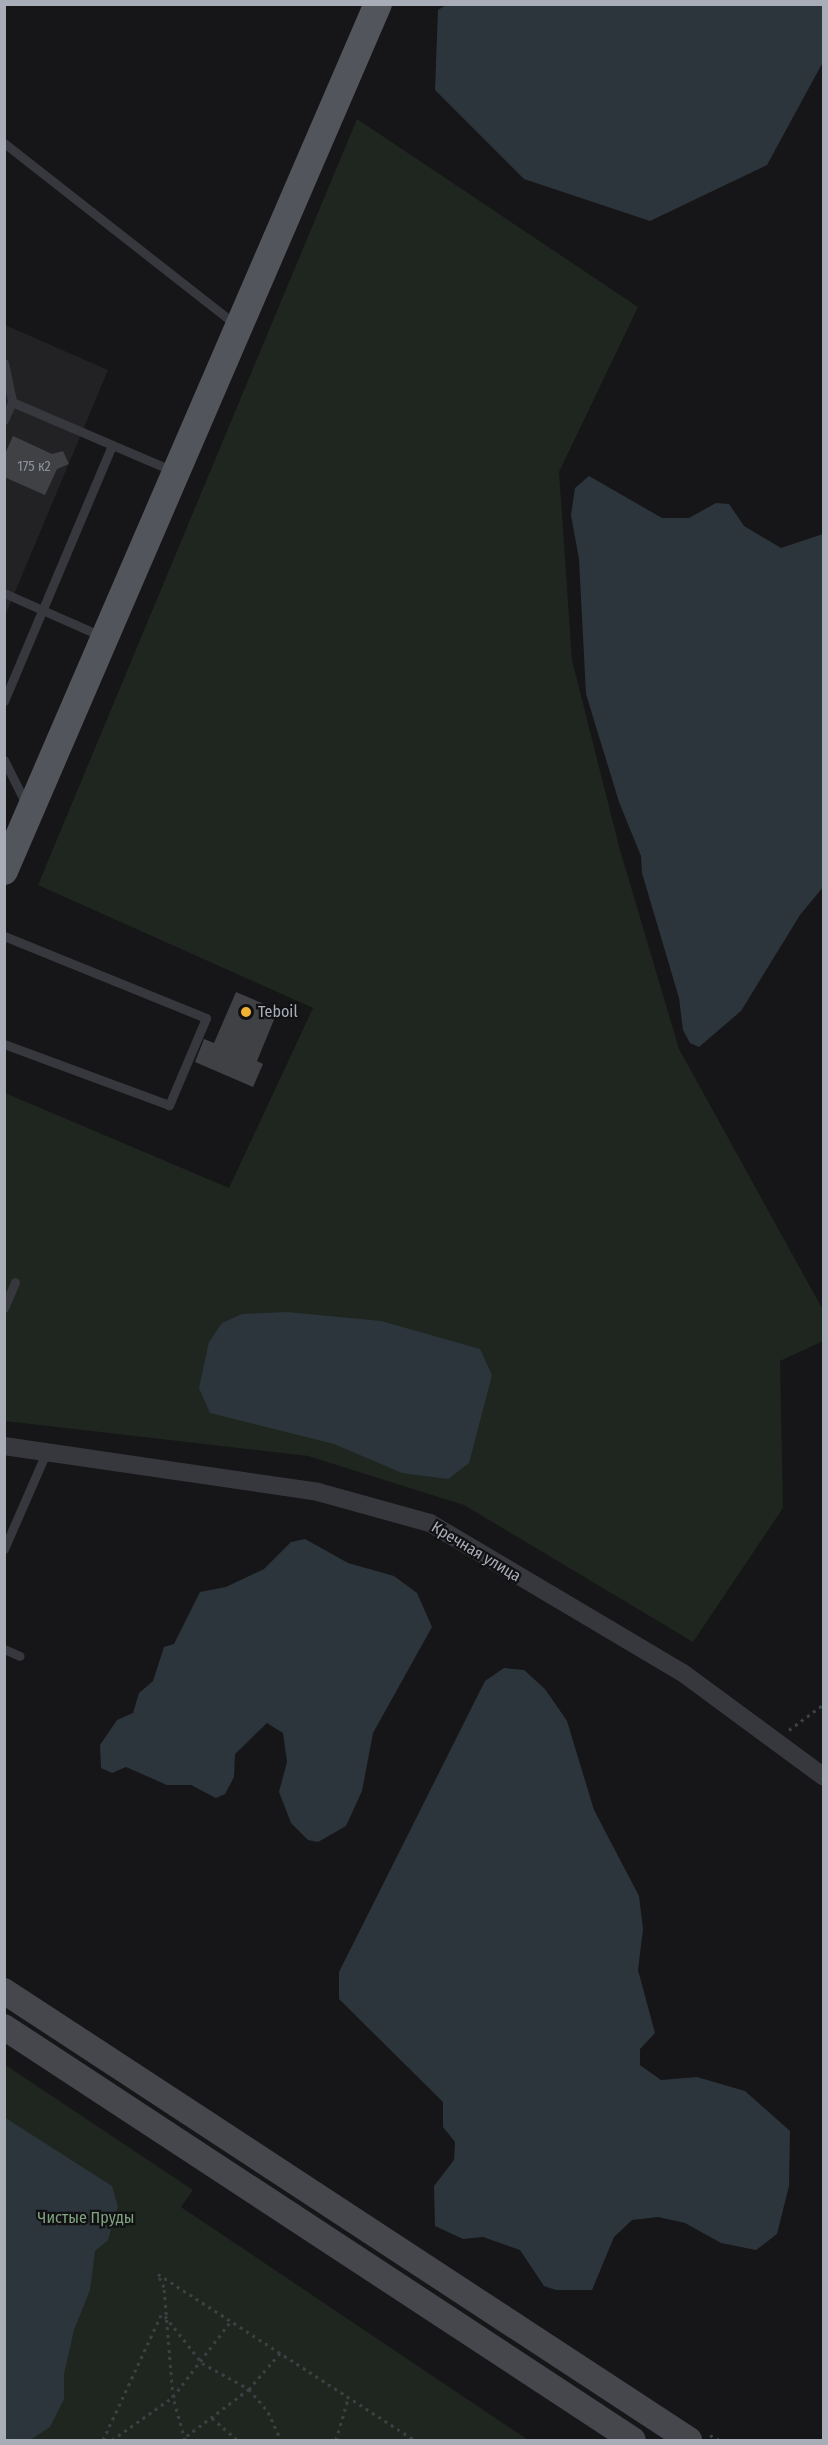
<!DOCTYPE html>
<meta charset="utf-8">
<style>
body{margin:0}
#map{position:relative;width:828px;height:2445px;overflow:hidden;background:#161618;font-family:"Fira Sans Condensed",sans-serif}
div>[style]{position:absolute}
.built>*{inset:0;background:#222225}
.green>*{inset:0;background:#1e261f}
.water>*{inset:0;background:#2c353c}
.building>*{inset:0;background:#404145}
.path>*{height:3px;margin-top:-1.5px;transform-origin:0;background:repeating-linear-gradient(90deg,#3d3f44 0 3px,transparent 0 7.5px)}
.service>*{height:9px;margin:-4.5px;padding:0 4.5px;transform-origin:4.5px;border-radius:4.5px;background:#37383d}
.minor>*{height:18px;margin:-9px;padding:0 9px;transform-origin:9px;border-radius:9px;background:#37383d}
.secondary>*{height:26px;margin:-13px;padding:0 13px;transform-origin:13px;border-radius:13px;background:#45474d}
.primary>*{height:28px;margin:-14px;padding:0 14px;transform-origin:14px;border-radius:14px;background:#53555c}
.dots>*{width:16px;height:16px;translate:-50% -50%;box-sizing:border-box;border:3px solid #111113;border-radius:50%}
span{translate:-50% -50%;white-space:nowrap;text-align:center;line-height:1.15;-webkit-text-stroke:4.5px #111113;paint-order:stroke}
.number-label{font-size:14px;color:#8e929b}
.number-label span{-webkit-text-stroke-width:0}
.poi-label{font-size:16px;color:#a8adb8}
.left{translate:0 -50%;text-align:left}
.street-label{font-size:16px;color:#a8adb8}
.park-label{font-size:16px;color:#7fa381}
.frame{position:absolute;inset:0;border:6px solid #a8adb8;pointer-events:none}
</style>
<div id="map">
<div class="built">
<div style="clip-path:polygon(5px 325px,108px 370px,5px 616px)"></div>
</div>
<div class="green">
<div style="clip-path:polygon(357px 119px,638px 307px,559px 472px,572px 660px,620px 850px,679px 1049px,823px 1310px,823px 1341px,780px 1361px,783px 1508px,693px 1642px,464px 1505px,308px 1456px,5px 1421px,5px 1093px,229px 1188px,313px 1008px,38px 885px)"></div>
<div style="clip-path:polygon(4px 2064px,193px 2190px,181px 2207px,528px 2440px,5px 2440px)"></div>
</div>
<div class="water">
<div style="clip-path:polygon(448px 4px,823px 5px,823px 62px,767px 165px,650px 221px,524px 179px,435px 90px,438px 10px)"></div>
<div style="clip-path:polygon(589px 476px,662px 518px,689px 518px,716px 503px,729px 504px,744px 526px,781px 548px,823px 534px,823px 887px,800px 915px,741px 1011px,699px 1047px,690px 1043px,683px 1030px,679px 998px,642px 873px,641px 856px,619px 802px,586px 694px,579px 559px,571px 515px,575px 488px)"></div>
<div style="clip-path:polygon(287px 1312px,381px 1321px,480px 1349px,492px 1375px,469px 1463px,448px 1479px,402px 1473px,334px 1444px,210px 1413px,199px 1388px,209px 1342px,222px 1323px,242px 1314px)"></div>
<div style="clip-path:polygon(305px 1539px,348px 1563px,394px 1576px,417px 1593px,432px 1627px,373px 1733px,362px 1791px,346px 1826px,318px 1842px,308px 1840px,291px 1823px,279px 1792px,287px 1762px,283px 1733px,267px 1723px,235px 1754px,234px 1777px,225px 1794px,216px 1798px,191px 1785px,167px 1785px,126px 1767px,112px 1773px,101px 1768px,100px 1745px,117px 1720px,133px 1713px,139px 1693px,153px 1681px,164px 1647px,174px 1644px,200px 1592px,226px 1587px,264px 1569px,291px 1542px)"></div>
<div style="clip-path:polygon(504px 1668px,524px 1670px,545px 1689px,567px 1721px,594px 1810px,639px 1896px,643px 1929px,638px 1970px,655px 2033px,640px 2049px,640px 2065px,661px 2080px,697px 2077px,745px 2091px,790px 2131px,789px 2186px,777px 2234px,756px 2250px,721px 2243px,685px 2223px,658px 2217px,632px 2220px,614px 2237px,592px 2290px,556px 2290px,544px 2286px,520px 2250px,483px 2237px,463px 2239px,435px 2226px,434px 2186px,454px 2160px,455px 2142px,443px 2127px,443px 2102px,339px 1999px,339px 1972px,485px 1681px)"></div>
<div style="clip-path:polygon(4px 2117px,112px 2186px,118px 2207px,108px 2240px,95px 2251px,90px 2290px,74px 2330px,64px 2374px,64px 2399px,50px 2427px,30px 2440px,5px 2440px)"></div>
</div>
<div class="building">
<div style="clip-path:polygon(13px 436px,52px 454px,63px 451px,69px 464px,57px 469px,45px 495px,4px 477px,4px 456px)"></div>
<div style="clip-path:polygon(236px 992px,278px 1010px,257px 1061px,263px 1064px,253px 1087px,195px 1062px,204px 1039px,214px 1043px)"></div>
</div>
<div class="path">
<div style="left:789px;top:1730px;width:44px;rotate:-36.6deg"></div>
<div style="left:165px;top:2316px;width:60px;rotate:51.8deg"></div>
<div style="left:202px;top:2363px;width:54px;rotate:29deg"></div>
<div style="left:249px;top:2389px;width:81px;rotate:143deg"></div>
<div style="left:280px;top:2353px;width:48px;rotate:130.7deg"></div>
<div style="left:249px;top:2389px;width:30px;rotate:50deg"></div>
<div style="left:268px;top:2412px;width:31px;rotate:65deg"></div>
<div style="left:212px;top:2418px;width:33px;rotate:41deg"></div>
<div style="left:710px;top:2435px;width:10px;rotate:29deg"></div>
<div style="left:103px;top:2440px;width:140px;rotate:-65.1deg"></div>
<div style="left:112px;top:2440px;width:75px;rotate:-35.2deg"></div>
<div style="left:173px;top:2397px;width:96px;rotate:-52.7deg"></div>
<div style="left:185px;top:2440px;width:45px;rotate:-105.6deg"></div>
<div style="left:173px;top:2397px;width:110px;rotate:-94.7deg"></div>
<div style="left:164px;top:2287px;width:14px;rotate:-115deg"></div>
<div style="left:158px;top:2274px;width:306px;rotate:32.9deg"></div>
<div style="left:336px;top:2440px;width:43px;rotate:-73.7deg"></div>
</div>
<div class="service">
<div style="left:4px;top:143px;width:295px;rotate:38.1deg"></div>
<div style="left:4px;top:363px;width:40px;rotate:78deg"></div>
<div style="left:12px;top:402px;width:20px;rotate:114deg"></div>
<div style="left:12px;top:402px;width:175px;rotate:23.2deg"></div>
<div style="left:4px;top:593px;width:106px;rotate:23.9deg"></div>
<div style="left:4px;top:701px;width:278px;rotate:-67.1deg"></div>
<div style="left:4px;top:760px;width:51px;rotate:63.4deg"></div>
<div style="left:4px;top:936px;width:218px;rotate:22.1deg"></div>
<div style="left:206px;top:1018px;width:95px;rotate:113deg"></div>
<div style="left:169px;top:1105px;width:176px;rotate:-159.7deg"></div>
<div style="left:4px;top:1308px;width:28px;rotate:-67deg"></div>
<div style="left:4px;top:1549px;width:105px;rotate:-66.4deg"></div>
<div style="left:4px;top:1649px;width:17px;rotate:24deg"></div>
</div>
<div class="minor">
<div style="left:4px;top:1446px;width:317px;rotate:8.3deg"></div>
<div style="left:318px;top:1492px;width:116px;rotate:15.5deg"></div>
<div style="left:430px;top:1523px;width:294px;rotate:30.7deg"></div>
<div style="left:683px;top:1673px;width:175px;rotate:36.4deg"></div>
</div>
<div class="secondary">
<div style="left:4px;top:1991px;width:819px;rotate:33.24deg"></div>
<div style="left:4px;top:2027px;width:752px;rotate:33.29deg"></div>
</div>
<div class="primary">
<div style="left:4px;top:871px;width:944px;rotate:-66.67deg"></div>
</div>
<div class="dots">
<div style="left:246px;top:1012px;background:#f2b134"></div>
</div>
<div class="number-label">
<span style="left:34px;top:467px">175 к2</span>
</div>
<div class="poi-label">
<span class="left" style="left:258px;top:1012px">Teboil</span>
</div>
<div class="street-label">
<span style="left:476px;top:1552px;rotate:31deg">Кречная улица</span>
</div>
<div class="park-label">
<span style="left:86px;top:2218px">Чистые Пруды</span>
</div>
<div class="frame"></div>
</div>
